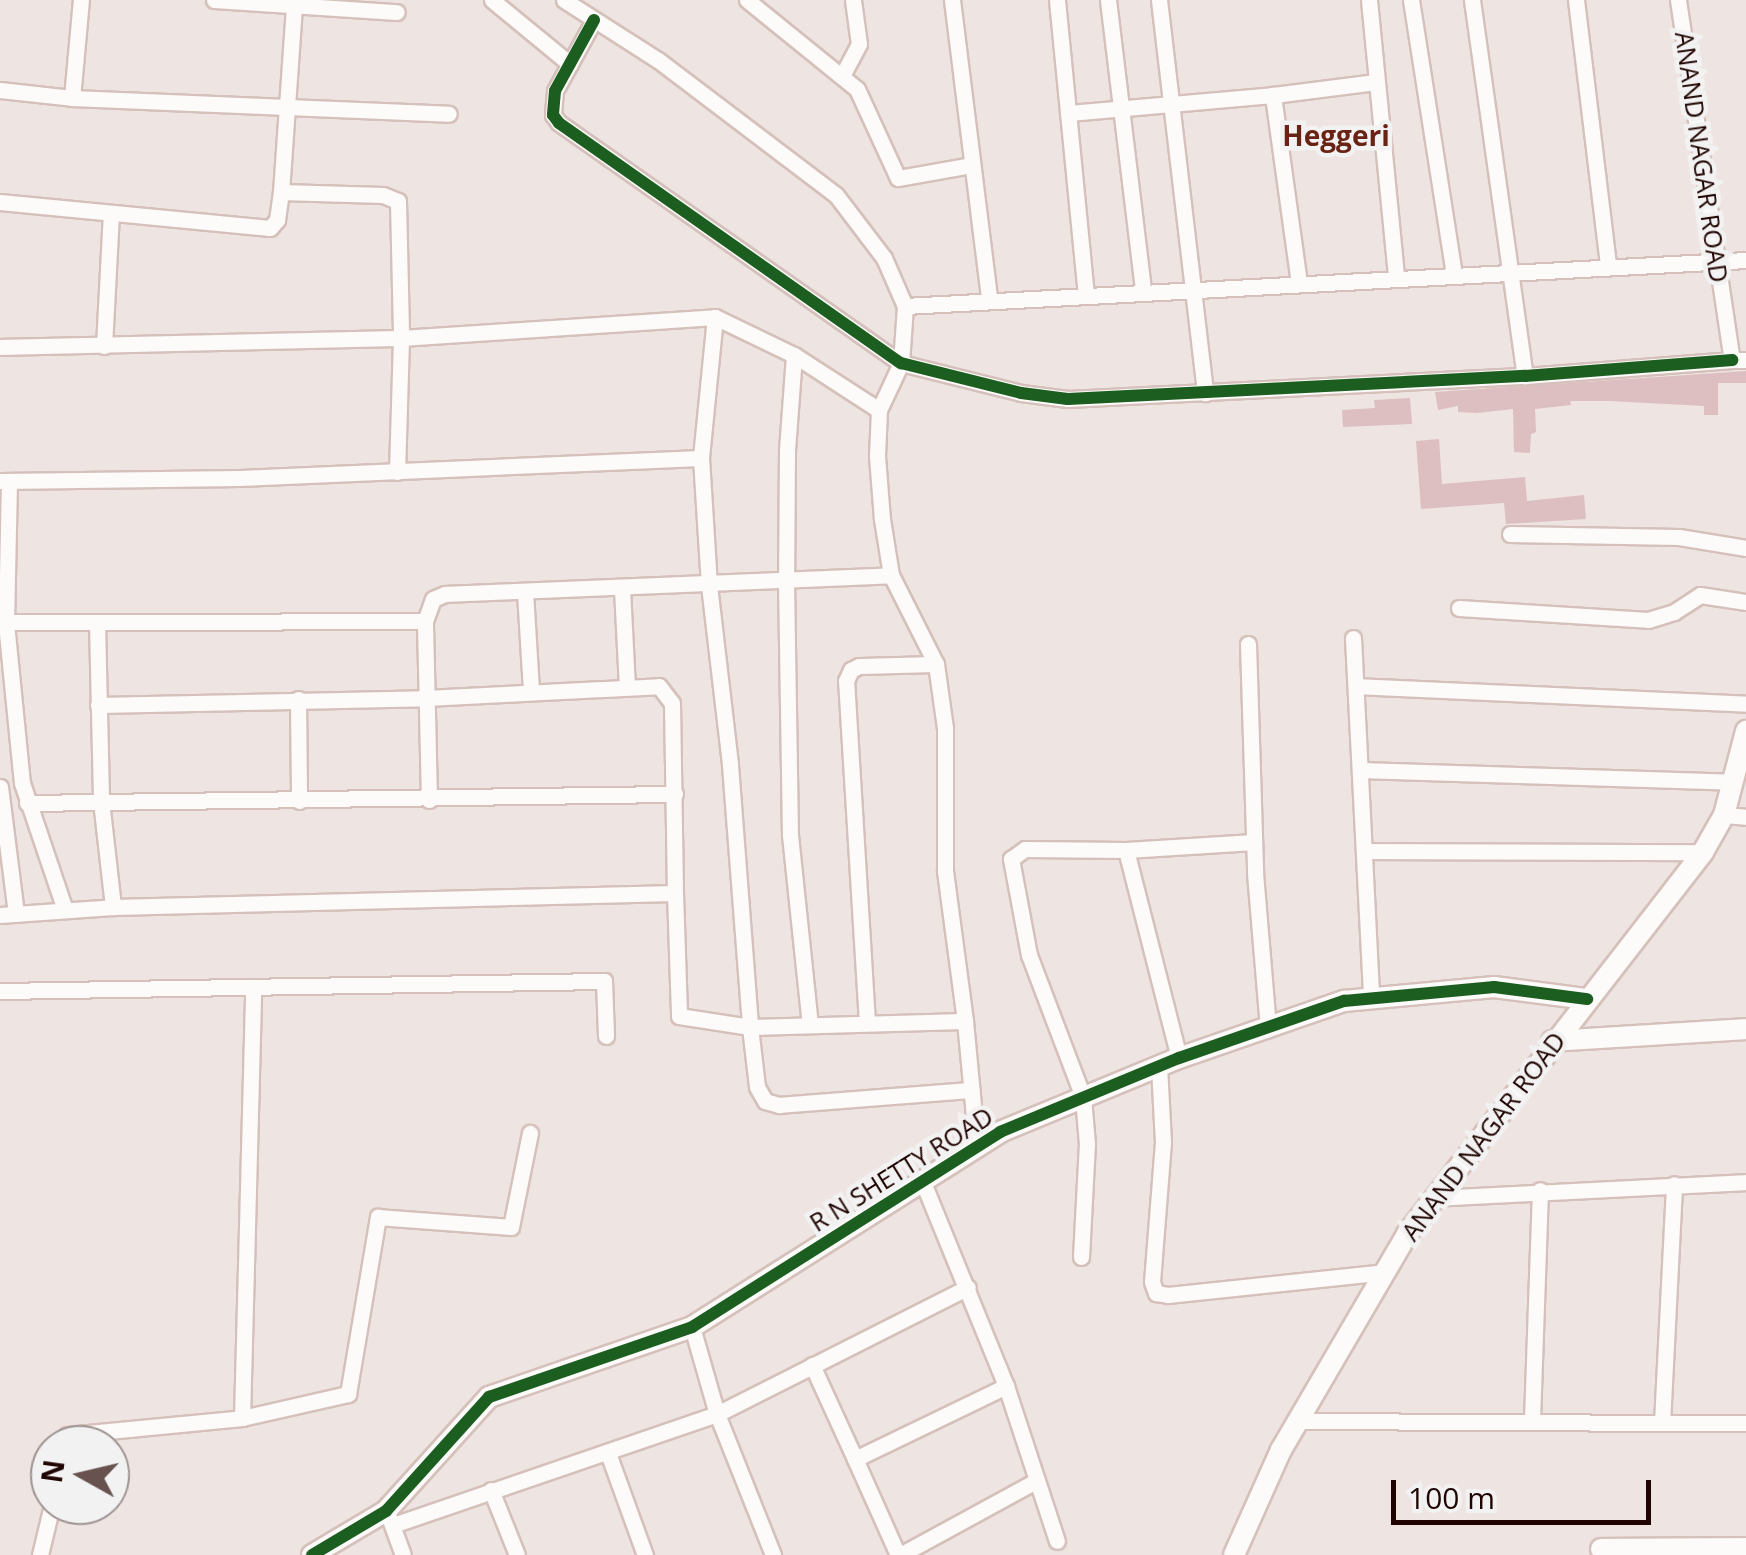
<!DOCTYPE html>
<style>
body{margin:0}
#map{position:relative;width:1746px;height:1555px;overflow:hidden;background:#eee4e1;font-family:"Open Sans",sans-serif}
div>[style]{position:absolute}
.building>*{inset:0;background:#ddbfc1}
.roads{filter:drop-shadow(2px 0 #d5c0bb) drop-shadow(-2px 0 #d5c0bb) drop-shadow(0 2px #d5c0bb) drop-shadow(0 -2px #d5c0bb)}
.minor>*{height:15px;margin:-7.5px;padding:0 7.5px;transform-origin:7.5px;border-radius:7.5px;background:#fcfbfa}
.tertiary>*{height:20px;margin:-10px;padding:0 10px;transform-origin:10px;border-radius:10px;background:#fcfbfa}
.cycleway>*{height:12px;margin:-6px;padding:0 6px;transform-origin:6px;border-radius:6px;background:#1b5e20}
span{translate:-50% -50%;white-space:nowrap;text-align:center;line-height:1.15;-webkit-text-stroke:9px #f2f2f2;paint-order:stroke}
.street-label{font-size:25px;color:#200401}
.neighbourhood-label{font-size:28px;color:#692214;font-weight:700}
.north{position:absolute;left:30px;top:1425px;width:100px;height:100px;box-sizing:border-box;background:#f2f2f2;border:2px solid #9e9392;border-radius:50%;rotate:278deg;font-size:28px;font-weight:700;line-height:40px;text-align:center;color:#200401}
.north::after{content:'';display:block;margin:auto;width:35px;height:45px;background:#68524f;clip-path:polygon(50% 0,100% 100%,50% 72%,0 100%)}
.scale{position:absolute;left:1391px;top:1480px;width:260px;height:45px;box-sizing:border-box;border:5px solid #200401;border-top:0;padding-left:12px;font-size:30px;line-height:35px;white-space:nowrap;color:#200401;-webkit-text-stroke:8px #f2f2f2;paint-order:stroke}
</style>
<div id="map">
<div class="building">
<div style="clip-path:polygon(1746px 371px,1746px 383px,1718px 383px,1718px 415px,1704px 415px,1704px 406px,1609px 401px,1570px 401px,1571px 405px,1535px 409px,1536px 432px,1531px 434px,1530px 453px,1514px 452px,1513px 409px,1477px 413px,1458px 412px,1458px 406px,1438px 410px,1435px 392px)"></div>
<div style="clip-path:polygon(1410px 398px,1412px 424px,1343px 427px,1342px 410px,1375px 408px,1374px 400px)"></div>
<div style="clip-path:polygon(1439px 439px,1442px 484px,1525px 477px,1527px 501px,1584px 495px,1586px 519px,1506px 524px,1504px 503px,1421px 509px,1416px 441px)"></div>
</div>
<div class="roads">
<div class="minor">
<div style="left:214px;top:0;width:183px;rotate:3.8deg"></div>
<div style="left:492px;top:0;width:101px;rotate:39.4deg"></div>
<div style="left:564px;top:0;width:112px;rotate:32.6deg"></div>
<div style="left:658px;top:60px;width:223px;rotate:37.2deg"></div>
<div style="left:836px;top:195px;width:79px;rotate:52.7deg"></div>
<div style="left:884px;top:258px;width:52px;rotate:66.4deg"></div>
<div style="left:905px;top:306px;width:57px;rotate:94deg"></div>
<div style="left:901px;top:363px;width:52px;rotate:115.1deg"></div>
<div style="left:879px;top:410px;width:46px;rotate:92.5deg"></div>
<div style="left:877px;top:456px;width:63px;rotate:85.5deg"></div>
<div style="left:882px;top:519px;width:57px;rotate:80.9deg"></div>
<div style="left:891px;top:575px;width:100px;rotate:63.2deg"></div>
<div style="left:936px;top:664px;width:65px;rotate:82deg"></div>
<div style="left:945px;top:728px;width:143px;rotate:90deg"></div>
<div style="left:945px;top:871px;width:151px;rotate:82.4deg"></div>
<div style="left:747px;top:0;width:141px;rotate:39deg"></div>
<div style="left:857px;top:89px;width:98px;rotate:65.3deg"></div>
<div style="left:898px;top:178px;width:75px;rotate:-10deg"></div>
<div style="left:952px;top:0;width:301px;rotate:82.9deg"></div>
<div style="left:1057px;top:0;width:295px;rotate:84.4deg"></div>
<div style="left:1108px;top:0;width:293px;rotate:83.1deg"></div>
<div style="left:1159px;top:0;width:396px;rotate:83.3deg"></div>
<div style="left:1369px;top:0;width:278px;rotate:84.4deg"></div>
<div style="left:1411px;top:0;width:277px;rotate:81.1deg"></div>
<div style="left:1472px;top:0;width:380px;rotate:82deg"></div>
<div style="left:1576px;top:0;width:267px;rotate:83.1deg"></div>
<div style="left:1678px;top:0;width:364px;rotate:81.5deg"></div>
<div style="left:1732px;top:360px;width:14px"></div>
<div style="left:594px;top:20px;width:81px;rotate:118.8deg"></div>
<div style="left:555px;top:91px;width:24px;rotate:95deg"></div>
<div style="left:553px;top:115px;width:10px;rotate:53deg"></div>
<div style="left:559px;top:123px;width:418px;rotate:35.1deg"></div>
<div style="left:901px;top:363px;width:124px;rotate:14deg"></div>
<div style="left:1021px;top:393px;width:47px;rotate:7.3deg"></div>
<div style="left:1068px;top:399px;width:458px;rotate:-2.9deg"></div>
<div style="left:1525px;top:376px;width:208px;rotate:-4.4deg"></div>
<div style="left:843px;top:74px;width:34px;rotate:-62deg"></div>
<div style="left:859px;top:44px;width:44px;rotate:-97.8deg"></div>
<div style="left:0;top:90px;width:72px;rotate:6.3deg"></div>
<div style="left:72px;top:98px;width:377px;rotate:2.4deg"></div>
<div style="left:72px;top:98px;width:98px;rotate:-84.8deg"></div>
<div style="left:1068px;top:113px;width:206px;rotate:-5deg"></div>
<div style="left:281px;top:192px;width:102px;rotate:1.7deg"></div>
<div style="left:383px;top:195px;width:16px;rotate:22deg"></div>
<div style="left:398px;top:201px;width:137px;rotate:88.7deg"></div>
<div style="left:401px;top:338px;width:134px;rotate:91.7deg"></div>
<div style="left:0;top:202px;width:271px;rotate:5.5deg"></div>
<div style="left:270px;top:228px;width:11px;rotate:-49deg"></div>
<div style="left:277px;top:220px;width:28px;rotate:-82deg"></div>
<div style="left:281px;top:192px;width:184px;rotate:-86deg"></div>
<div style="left:1299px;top:283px;width:190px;rotate:-97.9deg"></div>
<div style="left:1273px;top:95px;width:104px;rotate:-7.2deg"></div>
<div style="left:905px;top:306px;width:842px;rotate:-3.13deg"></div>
<div style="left:715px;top:317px;width:142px;rotate:95.7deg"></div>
<div style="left:701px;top:458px;width:127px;rotate:86.4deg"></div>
<div style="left:709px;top:585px;width:181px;rotate:83.3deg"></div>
<div style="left:730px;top:765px;width:263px;rotate:85.6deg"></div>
<div style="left:750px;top:1027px;width:215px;rotate:-1.6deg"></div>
<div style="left:965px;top:1021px;width:127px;rotate:84.6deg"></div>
<div style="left:104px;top:346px;width:133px;rotate:-87deg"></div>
<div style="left:0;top:347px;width:401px;rotate:-1.3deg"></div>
<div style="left:401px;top:338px;width:315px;rotate:-3.8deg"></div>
<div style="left:715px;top:317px;width:88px;rotate:25.7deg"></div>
<div style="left:794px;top:355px;width:101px;rotate:32.9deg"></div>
<div style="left:794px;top:355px;width:95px;rotate:94.2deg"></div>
<div style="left:787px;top:450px;width:131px;rotate:90.4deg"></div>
<div style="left:786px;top:581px;width:254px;rotate:89.1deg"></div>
<div style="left:790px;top:835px;width:191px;rotate:84deg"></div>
<div style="left:0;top:481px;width:240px;rotate:-0.7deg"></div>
<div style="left:240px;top:478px;width:461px;rotate:-2.5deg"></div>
<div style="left:9px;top:481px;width:142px;rotate:91.2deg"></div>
<div style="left:6px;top:623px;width:161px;rotate:84.3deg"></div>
<div style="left:22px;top:783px;width:134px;rotate:71.3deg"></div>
<div style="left:1510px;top:534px;width:169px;rotate:1deg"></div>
<div style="left:1679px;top:537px;width:68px;rotate:9.3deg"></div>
<div style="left:622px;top:589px;width:98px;rotate:87.1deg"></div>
<div style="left:525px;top:592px;width:99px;rotate:86.5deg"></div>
<div style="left:1459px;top:608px;width:189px;rotate:3.6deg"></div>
<div style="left:1648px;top:620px;width:27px;rotate:-17deg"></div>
<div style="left:1674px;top:612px;width:31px;rotate:-33deg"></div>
<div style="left:1700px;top:595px;width:47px;rotate:8.7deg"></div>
<div style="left:0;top:622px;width:425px;rotate:-0.1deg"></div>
<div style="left:97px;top:622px;width:179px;rotate:88.7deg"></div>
<div style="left:101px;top:801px;width:107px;rotate:83.5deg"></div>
<div style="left:113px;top:907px;width:562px;rotate:-1.43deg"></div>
<div style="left:675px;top:893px;width:123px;rotate:88.1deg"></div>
<div style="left:679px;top:1016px;width:72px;rotate:8.8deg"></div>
<div style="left:750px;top:1027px;width:60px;rotate:83.3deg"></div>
<div style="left:757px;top:1087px;width:16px;rotate:60deg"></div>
<div style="left:765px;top:1101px;width:15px;rotate:16deg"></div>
<div style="left:779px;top:1105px;width:193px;rotate:-4.5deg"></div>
<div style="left:1353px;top:638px;width:358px;rotate:87.1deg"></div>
<div style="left:1248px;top:644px;width:229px;rotate:88.2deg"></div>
<div style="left:1255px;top:873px;width:157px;rotate:85.2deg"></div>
<div style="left:1356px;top:686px;width:390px;rotate:2.6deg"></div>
<div style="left:298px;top:699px;width:102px;rotate:89.4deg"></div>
<div style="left:98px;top:705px;width:328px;rotate:-1.2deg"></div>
<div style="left:426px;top:698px;width:233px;rotate:-2.9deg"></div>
<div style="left:659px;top:686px;width:21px;rotate:53deg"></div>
<div style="left:672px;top:703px;width:190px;rotate:89.1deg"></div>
<div style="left:1360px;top:770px;width:373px;rotate:1.8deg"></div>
<div style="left:0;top:787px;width:128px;rotate:82.8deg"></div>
<div style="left:429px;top:800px;width:179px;rotate:-91.3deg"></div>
<div style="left:425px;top:621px;width:23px;rotate:-70deg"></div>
<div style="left:433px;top:599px;width:13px;rotate:-23deg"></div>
<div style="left:445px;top:594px;width:446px;rotate:-2.4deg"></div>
<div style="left:27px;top:803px;width:648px;rotate:-0.8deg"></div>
<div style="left:1724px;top:815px;width:22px;rotate:5deg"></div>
<div style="left:1126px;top:850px;width:215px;rotate:75.7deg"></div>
<div style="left:1364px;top:851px;width:339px;rotate:0.2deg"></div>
<div style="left:0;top:915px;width:113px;rotate:-4deg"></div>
<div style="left:0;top:991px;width:604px;rotate:-0.95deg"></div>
<div style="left:604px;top:981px;width:55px;rotate:87.9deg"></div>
<div style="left:867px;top:1023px;width:343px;rotate:-93.5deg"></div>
<div style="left:846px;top:681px;width:12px;rotate:-66deg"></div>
<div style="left:851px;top:670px;width:9px;rotate:-27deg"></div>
<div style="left:859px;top:666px;width:77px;rotate:-1.5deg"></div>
<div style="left:1159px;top:1066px;width:76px;rotate:87deg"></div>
<div style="left:1163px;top:1142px;width:140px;rotate:94.5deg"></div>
<div style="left:1152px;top:1282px;width:12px;rotate:70deg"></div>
<div style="left:1156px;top:1293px;width:12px;rotate:9deg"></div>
<div style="left:1168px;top:1295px;width:219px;rotate:-6deg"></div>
<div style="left:922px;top:1180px;width:222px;rotate:67.8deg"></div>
<div style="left:1006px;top:1386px;width:163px;rotate:71.8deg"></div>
<div style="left:1434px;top:1198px;width:312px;rotate:-2.9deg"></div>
<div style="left:1081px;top:1257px;width:113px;rotate:-87deg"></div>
<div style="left:1087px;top:1144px;width:47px;rotate:-94.9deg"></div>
<div style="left:1083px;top:1097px;width:152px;rotate:-110.8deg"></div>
<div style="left:1029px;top:955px;width:98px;rotate:-100.6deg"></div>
<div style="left:1011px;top:859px;width:17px;rotate:-36deg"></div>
<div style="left:1025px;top:849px;width:101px;rotate:0.6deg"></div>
<div style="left:1126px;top:850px;width:128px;rotate:-3.6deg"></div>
<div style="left:692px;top:1327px;width:91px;rotate:74deg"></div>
<div style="left:717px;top:1414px;width:152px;rotate:68.3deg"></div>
<div style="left:812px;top:1365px;width:103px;rotate:65.4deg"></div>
<div style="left:242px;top:1418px;width:429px;rotate:-88.5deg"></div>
<div style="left:1532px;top:1419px;width:229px;rotate:-88deg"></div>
<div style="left:1301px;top:1421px;width:445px;rotate:0.3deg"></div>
<div style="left:1662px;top:1423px;width:239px;rotate:-87.1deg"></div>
<div style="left:65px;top:1445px;width:10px;rotate:-79deg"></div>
<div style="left:67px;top:1435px;width:176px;rotate:-5.5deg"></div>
<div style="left:242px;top:1418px;width:109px;rotate:-12.8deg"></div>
<div style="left:348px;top:1394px;width:180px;rotate:-80.4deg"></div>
<div style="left:378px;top:1217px;width:133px;rotate:4.3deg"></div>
<div style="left:511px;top:1227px;width:96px;rotate:-78.6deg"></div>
<div style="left:608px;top:1453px;width:109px;rotate:70.1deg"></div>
<div style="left:491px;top:1490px;width:70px;rotate:68.2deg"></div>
<div style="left:389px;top:1517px;width:40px;rotate:69.8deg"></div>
<div style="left:393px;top:1525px;width:342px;rotate:-18.9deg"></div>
<div style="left:717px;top:1414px;width:281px;rotate:-26.8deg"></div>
<div style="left:40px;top:1555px;width:51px;rotate:-76.5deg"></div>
<div style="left:898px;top:1555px;width:105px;rotate:-114.1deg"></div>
<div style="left:855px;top:1459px;width:168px;rotate:-25.8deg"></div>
<div style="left:900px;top:1555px;width:155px;rotate:-28.6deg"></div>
</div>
<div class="tertiary">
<div style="left:1552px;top:1041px;width:194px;rotate:-3.5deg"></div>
<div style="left:1601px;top:1549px;width:145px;rotate:-0.4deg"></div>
<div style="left:312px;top:1555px;width:86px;rotate:-30.7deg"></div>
<div style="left:386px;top:1511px;width:154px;rotate:-47.9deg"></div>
<div style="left:489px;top:1397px;width:215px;rotate:-19deg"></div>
<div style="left:692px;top:1327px;width:365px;rotate:-32.3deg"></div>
<div style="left:1000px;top:1132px;width:194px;rotate:-22.5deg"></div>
<div style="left:1179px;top:1058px;width:175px;rotate:-19.1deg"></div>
<div style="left:1344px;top:1001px;width:151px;rotate:-5.3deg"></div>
<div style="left:1494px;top:987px;width:94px;rotate:7.4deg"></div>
<div style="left:1234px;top:1555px;width:115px;rotate:-65.9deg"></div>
<div style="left:1281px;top:1450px;width:250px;rotate:-59.7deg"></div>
<div style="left:1407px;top:1234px;width:483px;rotate:-52.2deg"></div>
<div style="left:1703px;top:852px;width:43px;rotate:-60.4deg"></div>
<div style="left:1724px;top:815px;width:87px;rotate:-75.3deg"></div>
</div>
</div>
<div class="cycleway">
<div style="left:594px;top:20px;width:81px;rotate:118.8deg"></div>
<div style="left:555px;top:91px;width:24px;rotate:95deg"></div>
<div style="left:553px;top:115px;width:10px;rotate:53deg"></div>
<div style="left:559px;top:123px;width:418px;rotate:35.1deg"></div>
<div style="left:901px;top:363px;width:124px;rotate:14deg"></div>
<div style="left:1021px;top:393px;width:47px;rotate:7.3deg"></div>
<div style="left:1068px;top:399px;width:458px;rotate:-2.9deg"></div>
<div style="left:1525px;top:376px;width:208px;rotate:-4.4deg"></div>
<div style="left:312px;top:1555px;width:86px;rotate:-30.7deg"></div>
<div style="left:386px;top:1511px;width:154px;rotate:-47.9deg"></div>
<div style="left:489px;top:1397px;width:215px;rotate:-19deg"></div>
<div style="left:692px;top:1327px;width:365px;rotate:-32.3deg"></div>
<div style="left:1000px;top:1132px;width:194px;rotate:-22.5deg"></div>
<div style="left:1179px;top:1058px;width:175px;rotate:-19.1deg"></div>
<div style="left:1344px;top:1001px;width:151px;rotate:-5.3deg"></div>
<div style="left:1494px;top:987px;width:94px;rotate:7.4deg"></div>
</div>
<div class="street-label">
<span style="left:1702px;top:157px;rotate:82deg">ANAND NAGAR ROAD</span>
<span style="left:1483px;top:1136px;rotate:-53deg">ANAND NAGAR ROAD</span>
<span style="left:901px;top:1169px;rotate:-32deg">R N SHETTY ROAD</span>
</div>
<div class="neighbourhood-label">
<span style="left:1336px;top:135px">Heggeri</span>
</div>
<div class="north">N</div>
<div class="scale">100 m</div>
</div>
